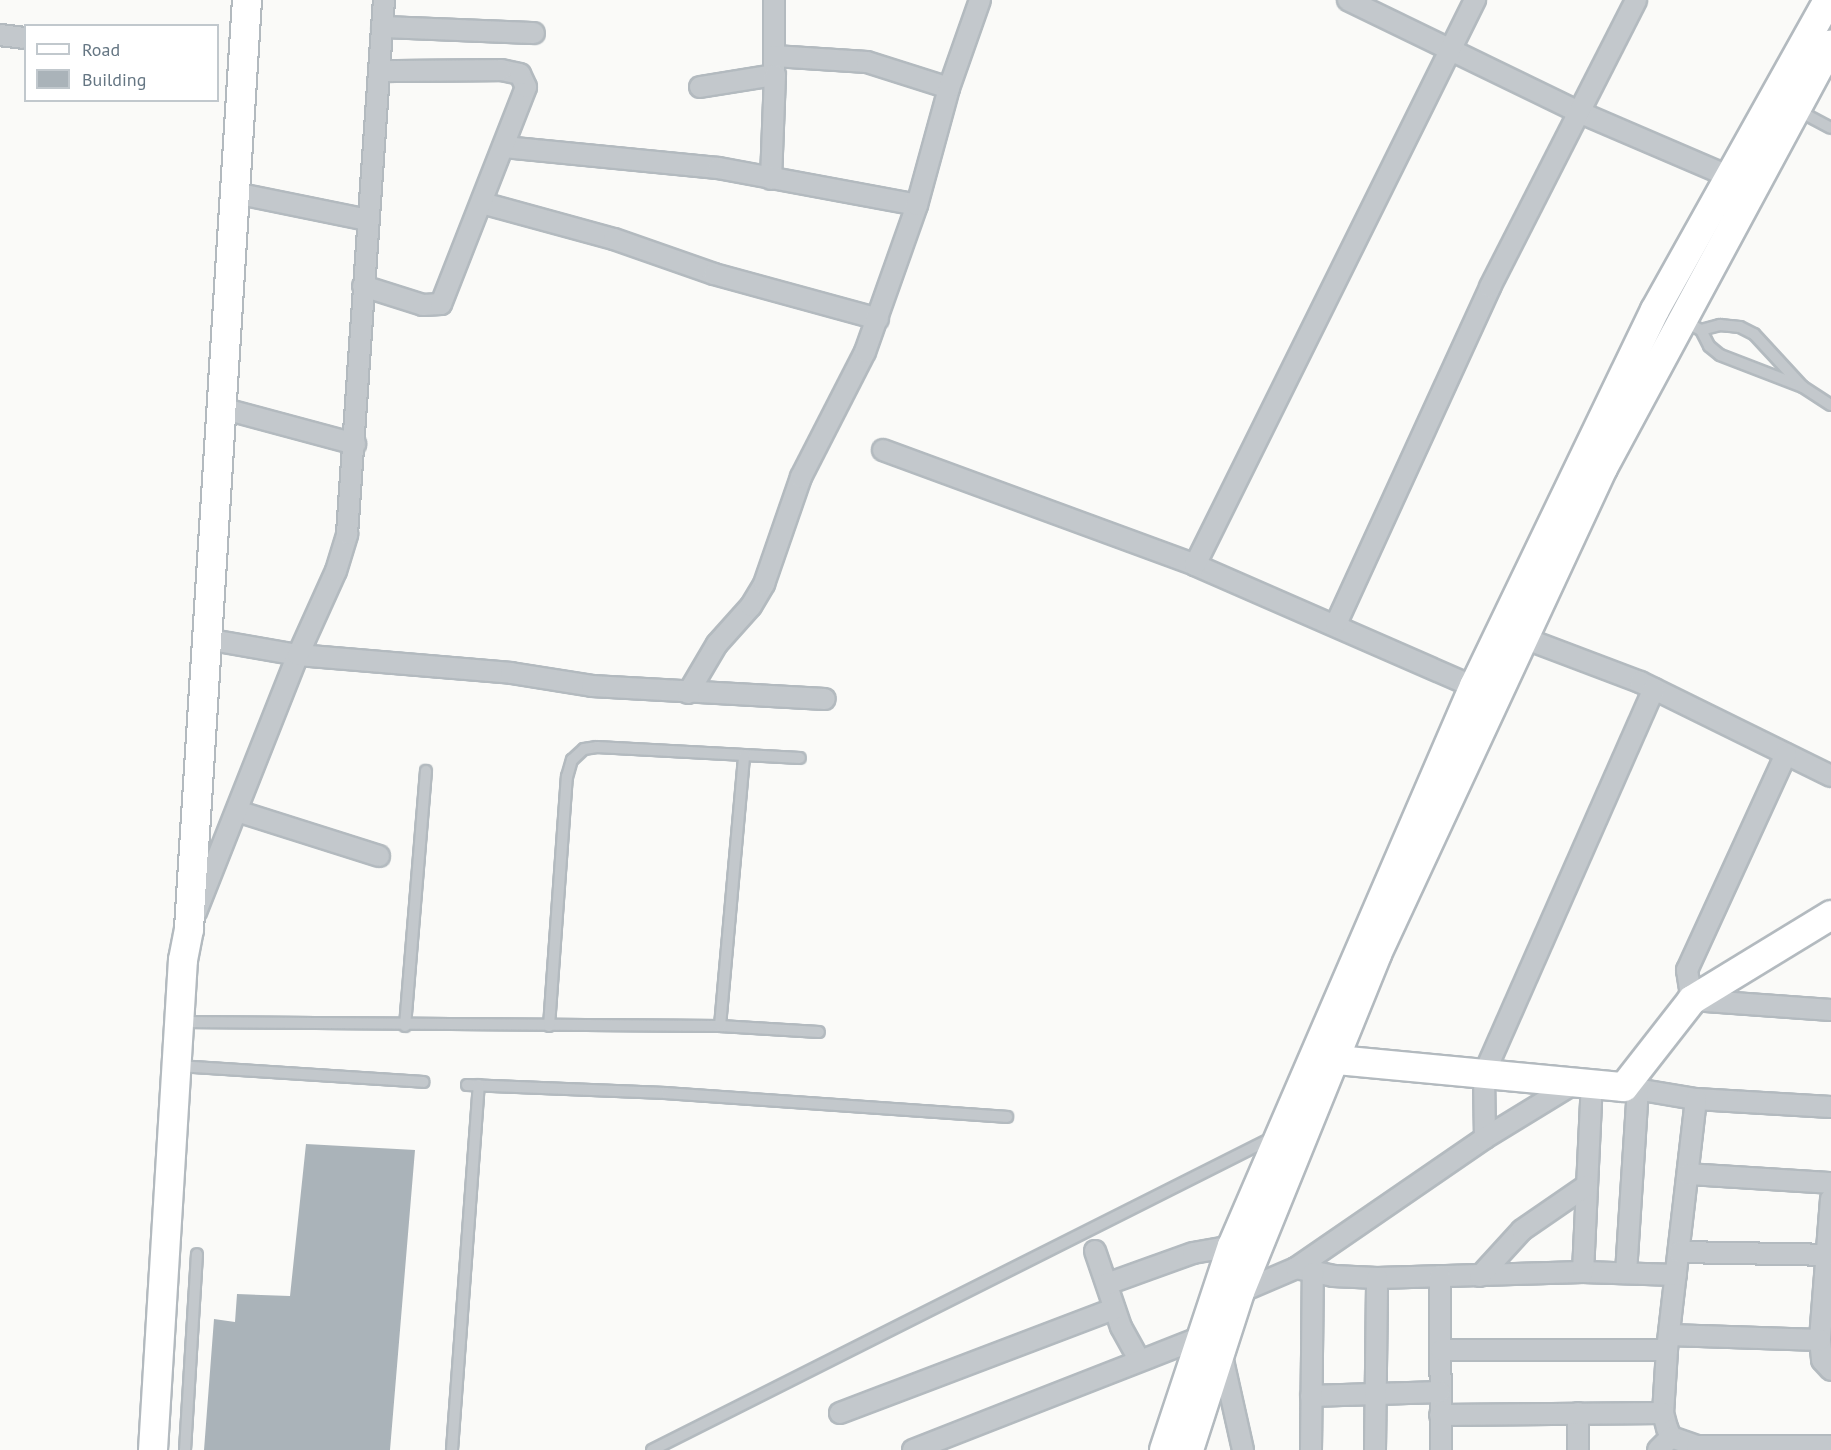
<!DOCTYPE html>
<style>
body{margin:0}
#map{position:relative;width:1831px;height:1450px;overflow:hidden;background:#fafaf8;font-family:"PT Sans",sans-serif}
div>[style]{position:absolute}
.building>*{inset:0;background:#aab3b9}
.roads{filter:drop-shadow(2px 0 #b3babf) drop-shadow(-2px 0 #b3babf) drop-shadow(0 2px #b3babf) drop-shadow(0 -2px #b3babf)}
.lane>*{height:10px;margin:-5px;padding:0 5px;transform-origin:5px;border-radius:5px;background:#c3c8cc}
.street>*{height:20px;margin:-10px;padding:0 10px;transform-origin:10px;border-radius:10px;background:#c3c8cc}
.secondary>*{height:28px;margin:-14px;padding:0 14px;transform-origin:14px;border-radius:14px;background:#fff}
span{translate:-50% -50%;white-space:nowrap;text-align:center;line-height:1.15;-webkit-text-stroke:6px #fff;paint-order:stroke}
.legend{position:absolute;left:24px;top:24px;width:195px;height:78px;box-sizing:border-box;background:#fff;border:2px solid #c1c8cd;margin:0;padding:8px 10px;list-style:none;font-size:18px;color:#657683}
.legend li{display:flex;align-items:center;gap:12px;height:30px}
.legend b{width:30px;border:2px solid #c1c8cd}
</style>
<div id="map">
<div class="building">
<div style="clip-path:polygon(306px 1144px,415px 1150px,390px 1450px,204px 1450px,214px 1319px,235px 1322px,237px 1294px,290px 1296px)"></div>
</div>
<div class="roads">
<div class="lane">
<div style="left:1797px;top:110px;width:38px;rotate:28deg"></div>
<div style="left:1682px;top:320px;width:21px;rotate:28deg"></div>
<div style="left:1701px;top:330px;width:18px;rotate:63deg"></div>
<div style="left:1709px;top:346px;width:14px;rotate:39deg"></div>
<div style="left:1720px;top:355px;width:89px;rotate:21.1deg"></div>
<div style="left:1803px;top:387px;width:33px;rotate:33deg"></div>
<div style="left:1701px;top:330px;width:20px;rotate:-15deg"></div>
<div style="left:1720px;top:325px;width:20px;rotate:6deg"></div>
<div style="left:1740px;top:327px;width:16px;rotate:27deg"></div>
<div style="left:1754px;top:334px;width:71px;rotate:47.3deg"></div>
<div style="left:181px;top:1022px;width:539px;rotate:0.43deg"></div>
<div style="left:720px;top:1026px;width:99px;rotate:3.5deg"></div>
<div style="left:405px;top:1026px;width:256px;rotate:-85.3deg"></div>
<div style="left:549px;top:1026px;width:250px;rotate:-85.9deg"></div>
<div style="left:567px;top:777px;width:18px;rotate:-74deg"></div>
<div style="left:572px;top:760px;width:16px;rotate:-43deg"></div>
<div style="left:584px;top:749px;width:13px;rotate:-9deg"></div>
<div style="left:597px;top:747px;width:203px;rotate:3.1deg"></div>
<div style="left:720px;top:1026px;width:272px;rotate:-84.9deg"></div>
<div style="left:178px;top:1066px;width:246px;rotate:3.7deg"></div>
<div style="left:467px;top:1085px;width:199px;rotate:2.3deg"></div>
<div style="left:666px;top:1093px;width:342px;rotate:4deg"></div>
<div style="left:185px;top:1450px;width:196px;rotate:-86.5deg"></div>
<div style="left:452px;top:1450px;width:366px;rotate:-85.8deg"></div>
<div style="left:652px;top:1450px;width:694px;rotate:-26.71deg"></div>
</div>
<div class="street">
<div style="left:774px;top:0;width:69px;rotate:90deg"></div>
<div style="left:1348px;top:0;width:259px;rotate:25.9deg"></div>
<div style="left:1581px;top:113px;width:173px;rotate:23.2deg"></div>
<div style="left:382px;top:27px;width:152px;rotate:2.3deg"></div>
<div style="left:0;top:35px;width:23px;rotate:7deg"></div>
<div style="left:774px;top:56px;width:93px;rotate:3.7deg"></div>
<div style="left:867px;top:62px;width:86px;rotate:17.6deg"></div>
<div style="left:700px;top:87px;width:76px;rotate:-9.1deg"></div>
<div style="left:775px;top:75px;width:104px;rotate:92.2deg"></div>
<div style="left:504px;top:147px;width:215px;rotate:5.6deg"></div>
<div style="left:718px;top:168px;width:202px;rotate:10.5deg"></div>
<div style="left:235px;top:193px;width:136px;rotate:11.5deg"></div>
<div style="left:482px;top:203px;width:137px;rotate:15.3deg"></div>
<div style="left:614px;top:239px;width:106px;rotate:19.3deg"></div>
<div style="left:714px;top:274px;width:170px;rotate:15.3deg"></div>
<div style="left:363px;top:286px;width:63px;rotate:17.6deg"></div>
<div style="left:423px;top:305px;width:18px;rotate:-3deg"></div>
<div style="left:441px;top:304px;width:233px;rotate:-68.6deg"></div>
<div style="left:526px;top:87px;width:14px;rotate:-115deg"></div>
<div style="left:520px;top:74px;width:19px;rotate:-168deg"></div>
<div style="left:501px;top:70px;width:122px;rotate:179.5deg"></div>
<div style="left:221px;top:408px;width:139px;rotate:15deg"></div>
<div style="left:883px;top:450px;width:333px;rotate:20.2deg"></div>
<div style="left:1195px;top:565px;width:315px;rotate:23.6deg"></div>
<div style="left:1195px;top:565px;width:631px;rotate:-63.64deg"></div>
<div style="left:1336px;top:624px;width:371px;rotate:-65.4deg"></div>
<div style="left:1490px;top:287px;width:322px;rotate:-63deg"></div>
<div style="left:1513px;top:634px;width:136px;rotate:20.7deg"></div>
<div style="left:1640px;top:682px;width:213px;rotate:26.2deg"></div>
<div style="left:206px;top:639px;width:93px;rotate:9.9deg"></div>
<div style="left:298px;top:655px;width:214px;rotate:4.8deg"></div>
<div style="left:511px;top:673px;width:82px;rotate:9.1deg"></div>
<div style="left:592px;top:686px;width:233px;rotate:3.2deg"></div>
<div style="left:688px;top:693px;width:57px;rotate:-59.4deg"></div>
<div style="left:717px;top:644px;width:51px;rotate:-48.2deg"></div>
<div style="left:751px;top:606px;width:26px;rotate:-59deg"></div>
<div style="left:764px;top:584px;width:113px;rotate:-70.9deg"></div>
<div style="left:801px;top:477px;width:140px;rotate:-62.9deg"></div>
<div style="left:865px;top:352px;width:156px;rotate:-70.5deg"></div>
<div style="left:917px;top:205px;width:121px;rotate:-74.7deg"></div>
<div style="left:949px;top:88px;width:93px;rotate:-70.6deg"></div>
<div style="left:1786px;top:754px;width:238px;rotate:114.6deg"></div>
<div style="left:1687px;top:970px;width:30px;rotate:81deg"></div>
<div style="left:1692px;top:1000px;width:139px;rotate:4.1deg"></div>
<div style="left:237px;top:811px;width:149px;rotate:17.6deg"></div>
<div style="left:196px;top:912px;width:277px;rotate:-68.4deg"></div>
<div style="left:298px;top:655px;width:92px;rotate:-65.7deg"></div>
<div style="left:336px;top:571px;width:39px;rotate:-73deg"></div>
<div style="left:347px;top:534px;width:535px;rotate:-86.04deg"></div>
<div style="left:1624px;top:1087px;width:73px;rotate:9.5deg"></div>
<div style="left:1696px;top:1099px;width:135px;rotate:3.4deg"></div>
<div style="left:1696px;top:1099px;width:253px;rotate:96.6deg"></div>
<div style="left:1667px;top:1350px;width:63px;rotate:93.6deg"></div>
<div style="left:1663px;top:1413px;width:16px;rotate:75deg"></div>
<div style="left:1667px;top:1428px;width:10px;rotate:66deg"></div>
<div style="left:1671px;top:1437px;width:28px;rotate:19deg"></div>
<div style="left:1697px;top:1446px;width:134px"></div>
<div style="left:1485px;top:1138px;width:64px;rotate:-90.9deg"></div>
<div style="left:1484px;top:1074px;width:421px;rotate:-66.2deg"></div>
<div style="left:1688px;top:1174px;width:143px;rotate:3.6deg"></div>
<div style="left:1831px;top:1199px;width:141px;rotate:94.5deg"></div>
<div style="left:1820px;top:1340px;width:20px;rotate:84deg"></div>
<div style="left:1822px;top:1360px;width:13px;rotate:48deg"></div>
<div style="left:1095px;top:1251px;width:80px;rotate:71.1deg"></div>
<div style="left:1121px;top:1327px;width:38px;rotate:61deg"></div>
<div style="left:1679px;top:1252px;width:152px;rotate:1.1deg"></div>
<div style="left:1296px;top:1268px;width:38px;rotate:12deg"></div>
<div style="left:1333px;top:1276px;width:44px;rotate:2.6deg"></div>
<div style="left:1377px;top:1278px;width:206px;rotate:-1.7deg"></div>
<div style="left:1583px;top:1272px;width:93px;rotate:1.8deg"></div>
<div style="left:1583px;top:1272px;width:188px;rotate:-87.3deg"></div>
<div style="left:1626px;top:1273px;width:184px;rotate:-86.3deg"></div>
<div style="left:1440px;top:1276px;width:174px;rotate:89.7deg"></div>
<div style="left:1480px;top:1276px;width:62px;rotate:-47.6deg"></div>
<div style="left:1522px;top:1230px;width:78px;rotate:-34.5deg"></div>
<div style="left:1107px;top:1284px;width:91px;rotate:-19.8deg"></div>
<div style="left:1193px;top:1253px;width:40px;rotate:-10deg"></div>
<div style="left:1240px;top:1292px;width:61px;rotate:-23.2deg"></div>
<div style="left:1296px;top:1268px;width:229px;rotate:-34.5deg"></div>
<div style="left:1485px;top:1138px;width:103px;rotate:-31.5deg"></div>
<div style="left:1669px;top:1335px;width:151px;rotate:1.9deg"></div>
<div style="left:1441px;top:1350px;width:226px"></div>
<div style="left:1222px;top:1356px;width:96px;rotate:77.4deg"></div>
<div style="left:1311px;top:1396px;width:129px;rotate:-1.8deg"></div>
<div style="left:840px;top:1413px;width:293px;rotate:-20.8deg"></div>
<div style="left:1578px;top:1413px;width:37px;rotate:90deg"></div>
<div style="left:1440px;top:1415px;width:223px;rotate:-0.5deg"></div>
<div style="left:913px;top:1450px;width:310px;rotate:-21.4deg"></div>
<div style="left:1311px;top:1450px;width:177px;rotate:-89.4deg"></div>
<div style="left:1375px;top:1450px;width:172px;rotate:-89.3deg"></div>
<div style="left:1658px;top:1450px;width:18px;rotate:-45deg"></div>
</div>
<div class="secondary">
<div style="left:1316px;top:1058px;width:309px;rotate:5.4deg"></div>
<div style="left:1624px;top:1087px;width:110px;rotate:-52deg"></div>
<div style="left:1692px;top:1000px;width:163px;rotate:-31.4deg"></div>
<div style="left:153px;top:1450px;width:491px;rotate:-86.5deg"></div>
<div style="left:183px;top:960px;width:32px;rotate:-79deg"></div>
<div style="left:189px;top:929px;width:931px;rotate:-86.43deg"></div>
<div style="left:1164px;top:1450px;width:215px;rotate:-71.6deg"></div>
<div style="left:1232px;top:1246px;width:610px;rotate:-66.63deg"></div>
<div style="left:1474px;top:686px;width:417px;rotate:-64.3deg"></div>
<div style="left:1655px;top:310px;width:355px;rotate:-60.8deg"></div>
<div style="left:1189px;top:1450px;width:166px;rotate:-72.1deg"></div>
<div style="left:1240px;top:1292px;width:365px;rotate:-67.9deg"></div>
<div style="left:1377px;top:954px;width:536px;rotate:-65.06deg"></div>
<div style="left:1603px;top:468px;width:481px;rotate:-61.7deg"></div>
</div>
</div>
<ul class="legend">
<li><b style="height:8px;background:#fff"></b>Road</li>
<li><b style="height:16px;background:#aab3b9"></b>Building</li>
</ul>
</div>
